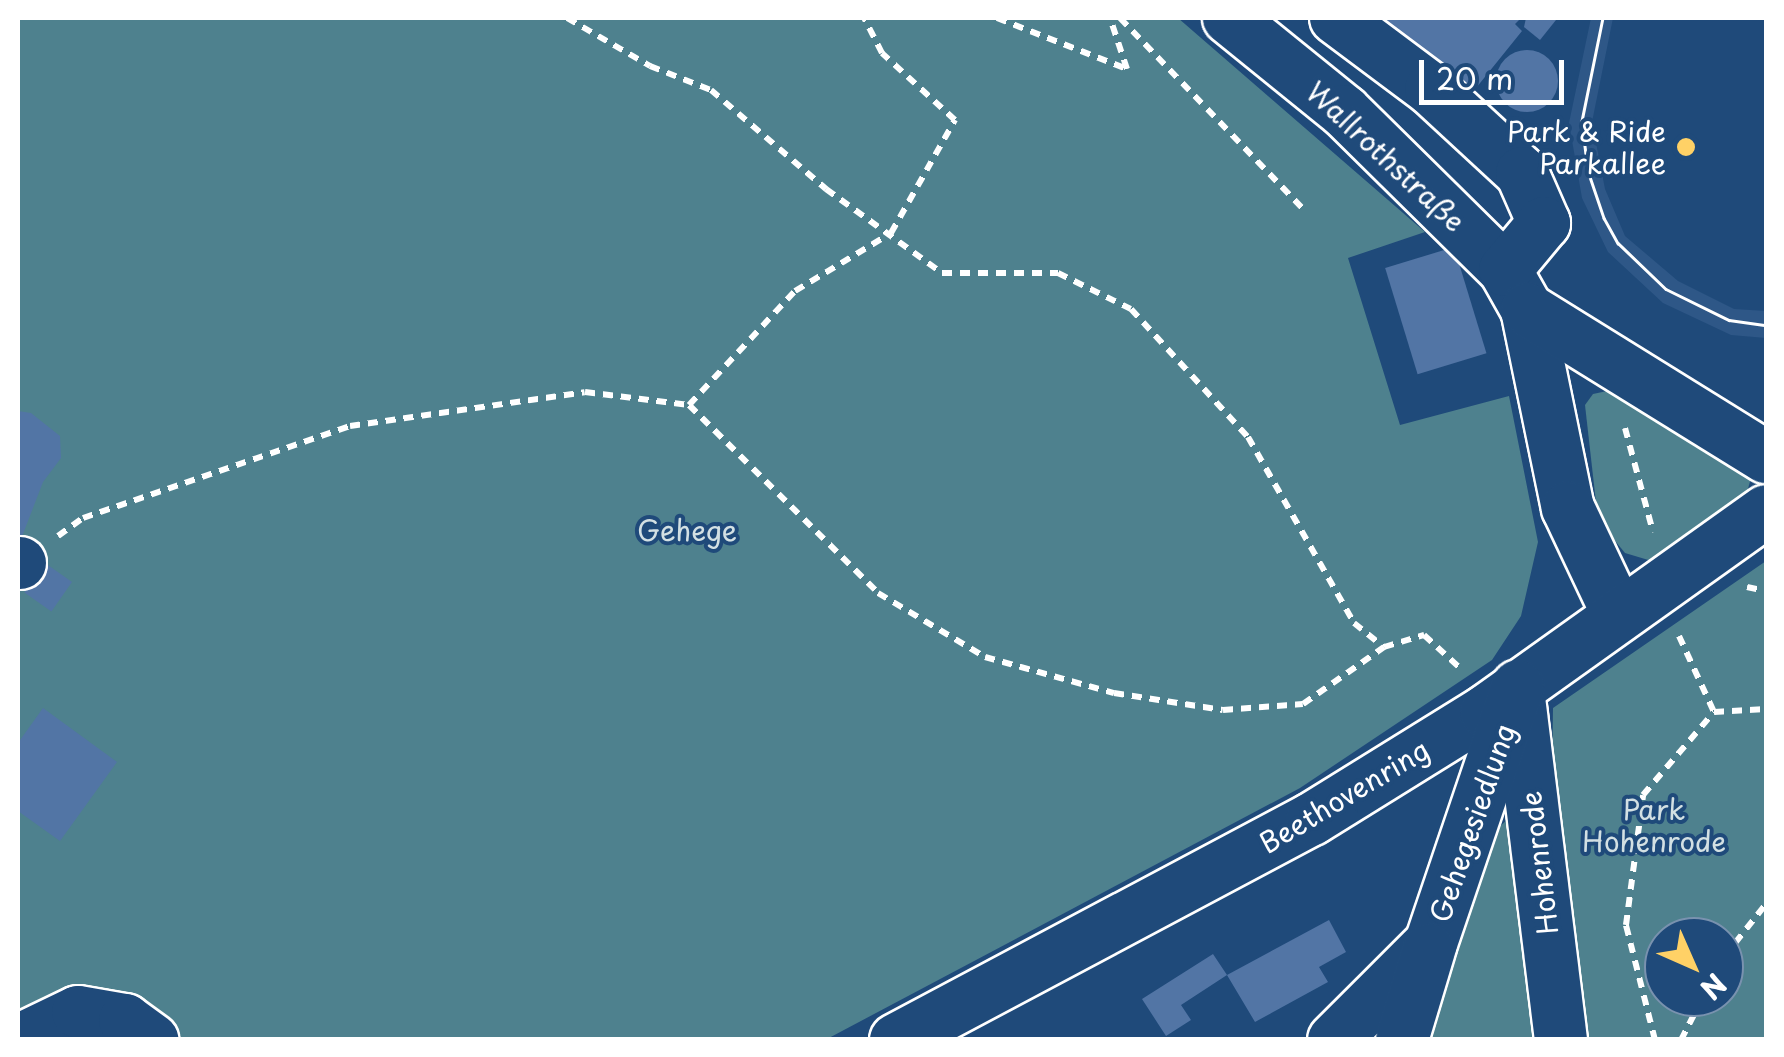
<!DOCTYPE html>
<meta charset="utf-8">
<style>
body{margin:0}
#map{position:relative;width:1784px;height:1057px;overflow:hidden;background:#1f4a7a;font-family:"Playpen Sans",sans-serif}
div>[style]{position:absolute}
.built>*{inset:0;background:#2e5787}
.green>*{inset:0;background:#4e818e}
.building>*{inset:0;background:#5275a5;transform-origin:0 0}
.round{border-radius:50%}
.path>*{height:6px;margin-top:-3px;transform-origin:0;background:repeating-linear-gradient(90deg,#fff 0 10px,transparent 0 18px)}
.roads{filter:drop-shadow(2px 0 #fff) drop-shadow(-2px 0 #fff) drop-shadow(0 2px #fff) drop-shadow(0 -2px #fff)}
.minor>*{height:52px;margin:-26px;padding:0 26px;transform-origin:26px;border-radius:26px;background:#1f4a7a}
.tram>*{height:2.5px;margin:-1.25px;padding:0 1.25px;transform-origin:1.25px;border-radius:1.25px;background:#fff}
.dots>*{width:28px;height:28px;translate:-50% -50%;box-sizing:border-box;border:5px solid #1f4a7a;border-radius:50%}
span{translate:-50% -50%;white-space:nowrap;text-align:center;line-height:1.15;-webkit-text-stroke:8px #1f4a7a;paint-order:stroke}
.poi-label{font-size:28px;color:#fff}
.right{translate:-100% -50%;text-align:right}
.street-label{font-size:28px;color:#fff}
.park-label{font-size:28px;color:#d3e0e3}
.frame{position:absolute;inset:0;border:20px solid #fff;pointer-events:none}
.north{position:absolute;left:1644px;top:917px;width:100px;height:100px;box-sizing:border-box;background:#1f4a7a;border:2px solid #7992af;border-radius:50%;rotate:135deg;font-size:28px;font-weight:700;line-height:40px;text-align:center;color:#fff}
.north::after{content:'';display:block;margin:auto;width:35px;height:45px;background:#ffd166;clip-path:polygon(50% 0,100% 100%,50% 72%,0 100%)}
.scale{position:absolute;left:1419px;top:60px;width:145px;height:45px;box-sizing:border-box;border:5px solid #fff;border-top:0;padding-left:12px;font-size:30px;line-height:35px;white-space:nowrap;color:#fff;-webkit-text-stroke:8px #1f4a7a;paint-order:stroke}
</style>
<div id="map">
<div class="built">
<div style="clip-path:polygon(1591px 18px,1613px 18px,1592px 122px,1605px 189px,1625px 236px,1678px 281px,1734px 309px,1766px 311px,1766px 338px,1731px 335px,1663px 303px,1608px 252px,1582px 198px,1569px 123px)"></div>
</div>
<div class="green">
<div style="clip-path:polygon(18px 18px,1178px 18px,1425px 232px,1348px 258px,1400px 425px,1509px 396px,1538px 542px,1521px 616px,1492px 660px,1300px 788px,827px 1039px,18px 1039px)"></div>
<div style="clip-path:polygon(1607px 391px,1739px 465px,1751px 478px,1746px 496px,1655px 562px,1625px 553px,1598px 520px,1585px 405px,1593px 394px)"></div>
<div style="clip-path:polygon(evenodd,1766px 561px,1766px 1039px,1428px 1040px,1497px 829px,1552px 779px,1553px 708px,1766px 561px,1664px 937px,1724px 937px,1724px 997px,1664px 997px,1664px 937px)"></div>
</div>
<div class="building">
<div style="clip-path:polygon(1368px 18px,1521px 18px,1515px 24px,1522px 31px,1472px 93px)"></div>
<div style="clip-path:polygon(1526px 18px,1553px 18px,1556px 20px,1540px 40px,1524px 27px)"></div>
<div class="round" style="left:1496px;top:50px;width:62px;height:62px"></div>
<div style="left:1454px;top:247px;width:111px;height:72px;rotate:73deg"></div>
<div style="clip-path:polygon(18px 411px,31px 413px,60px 436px,61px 458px,43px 482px,18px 547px)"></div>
<div style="left:45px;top:563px;width:33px;height:36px;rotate:35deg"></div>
<div style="clip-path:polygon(43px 708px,117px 762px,60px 841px,18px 811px,18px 743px)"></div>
<div style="clip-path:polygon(1329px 920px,1346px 952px,1319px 967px,1328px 982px,1255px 1022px,1227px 975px,1181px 1005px,1191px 1020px,1166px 1036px,1142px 999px,1213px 954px,1227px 975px)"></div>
</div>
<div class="path">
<div style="left:567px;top:18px;width:96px;rotate:30deg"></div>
<div style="left:650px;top:66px;width:66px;rotate:21.5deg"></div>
<div style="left:711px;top:90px;width:152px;rotate:40.7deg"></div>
<div style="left:826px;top:189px;width:143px;rotate:35.9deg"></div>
<div style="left:942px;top:273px;width:116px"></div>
<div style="left:1058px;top:273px;width:81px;rotate:26.3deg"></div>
<div style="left:1131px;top:309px;width:173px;rotate:47.6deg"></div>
<div style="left:1248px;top:437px;width:214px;rotate:60.3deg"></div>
<div style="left:1354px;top:623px;width:38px;rotate:39deg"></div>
<div style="left:997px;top:18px;width:140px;rotate:21.4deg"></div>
<div style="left:1127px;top:69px;width:54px;rotate:-108.4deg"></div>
<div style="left:1120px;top:18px;width:265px;rotate:46.2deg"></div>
<div style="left:689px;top:405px;width:156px;rotate:-47.1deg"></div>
<div style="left:795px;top:291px;width:112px;rotate:-31.1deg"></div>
<div style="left:891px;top:233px;width:130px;rotate:-60.5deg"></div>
<div style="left:955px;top:120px;width:99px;rotate:-137.5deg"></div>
<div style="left:882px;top:53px;width:39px;rotate:-117deg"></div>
<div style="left:1625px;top:428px;width:108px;rotate:74.9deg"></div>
<div style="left:58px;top:536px;width:31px;rotate:-36deg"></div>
<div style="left:83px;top:518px;width:282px;rotate:-19deg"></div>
<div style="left:350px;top:426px;width:237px;rotate:-8.2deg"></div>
<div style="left:585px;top:392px;width:105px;rotate:7.1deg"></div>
<div style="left:689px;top:405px;width:267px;rotate:44.8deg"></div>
<div style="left:878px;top:593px;width:125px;rotate:30.9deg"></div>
<div style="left:985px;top:657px;width:134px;rotate:15.6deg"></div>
<div style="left:1114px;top:693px;width:110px;rotate:8.9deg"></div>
<div style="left:1223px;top:710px;width:80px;rotate:-4.3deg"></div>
<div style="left:1303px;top:704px;width:99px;rotate:-35.1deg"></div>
<div style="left:1384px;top:647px;width:42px;rotate:-16.7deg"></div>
<div style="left:1424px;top:635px;width:49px;rotate:42.5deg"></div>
<div style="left:1747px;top:587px;width:19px;rotate:12deg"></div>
<div style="left:1679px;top:636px;width:84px;rotate:65.3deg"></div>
<div style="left:1724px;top:957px;width:68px;rotate:-51.6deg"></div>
<div style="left:1655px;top:1040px;width:119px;rotate:-104.2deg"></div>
<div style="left:1626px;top:925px;width:131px;rotate:-82.5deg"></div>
<div style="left:1643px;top:795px;width:109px;rotate:-49.5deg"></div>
<div style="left:1714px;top:712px;width:52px;rotate:-3.3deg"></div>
<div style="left:1681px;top:1040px;width:48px;rotate:-62.9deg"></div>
</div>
<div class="roads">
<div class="minor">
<div style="left:1229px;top:18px;width:148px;rotate:39deg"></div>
<div style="left:1344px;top:111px;width:226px;rotate:44.6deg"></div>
<div style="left:1505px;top:270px;width:45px;rotate:60.6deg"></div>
<div style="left:1527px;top:309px;width:203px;rotate:78.4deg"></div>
<div style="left:1568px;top:508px;width:117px;rotate:64.7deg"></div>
<div style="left:1336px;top:18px;width:119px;rotate:36.8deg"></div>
<div style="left:1431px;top:89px;width:124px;rotate:42.7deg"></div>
<div style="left:1522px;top:173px;width:55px;rotate:66.3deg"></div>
<div style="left:1544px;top:223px;width:61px;rotate:129.7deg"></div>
<div style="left:1527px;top:309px;width:281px;rotate:31.8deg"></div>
<div style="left:18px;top:563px;width:2px"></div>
<div style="left:1519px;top:698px;width:345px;rotate:83deg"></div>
<div style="left:20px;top:1040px;width:64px;rotate:-25.8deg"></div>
<div style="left:78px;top:1012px;width:48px;rotate:9.7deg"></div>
<div style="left:125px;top:1020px;width:34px;rotate:36deg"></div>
<div style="left:896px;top:1040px;width:471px;rotate:-28deg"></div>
<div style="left:1312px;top:819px;width:205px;rotate:-31.8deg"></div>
<div style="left:1486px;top:711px;width:344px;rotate:-35.5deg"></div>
<div style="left:1334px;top:1040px;width:137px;rotate:-45deg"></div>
<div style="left:1431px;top:943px;width:271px;rotate:-71.3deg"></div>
<div style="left:1402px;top:1040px;width:94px;rotate:-73.3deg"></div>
</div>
</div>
<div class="tram">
<div style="left:1603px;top:18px;width:105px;rotate:101.5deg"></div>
<div style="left:1582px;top:121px;width:50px;rotate:83.2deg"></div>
<div style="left:1588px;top:171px;width:50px;rotate:71.2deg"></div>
<div style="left:1604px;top:218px;width:29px;rotate:61deg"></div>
<div style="left:1618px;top:243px;width:66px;rotate:43.8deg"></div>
<div style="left:1666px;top:289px;width:70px;rotate:26.2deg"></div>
<div style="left:1729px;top:320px;width:37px;rotate:8deg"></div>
</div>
<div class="dots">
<div style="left:1686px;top:147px;background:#ffd166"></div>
</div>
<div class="poi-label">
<span class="right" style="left:1666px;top:147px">Park &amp; Ride<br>Parkallee</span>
</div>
<div class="street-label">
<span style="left:1386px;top:156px;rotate:43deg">Wallrothstraße</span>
<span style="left:1344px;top:796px;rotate:-31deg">Beethovenring</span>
<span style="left:1472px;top:823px;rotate:-71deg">Gehegesiedlung</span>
<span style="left:1539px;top:863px;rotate:-97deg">Hohenrode</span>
</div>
<div class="park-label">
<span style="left:687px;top:530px">Gehege</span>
<span style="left:1654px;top:825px">Park<br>Hohenrode</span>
</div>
<div class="frame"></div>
<div class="north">N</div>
<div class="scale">20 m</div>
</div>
